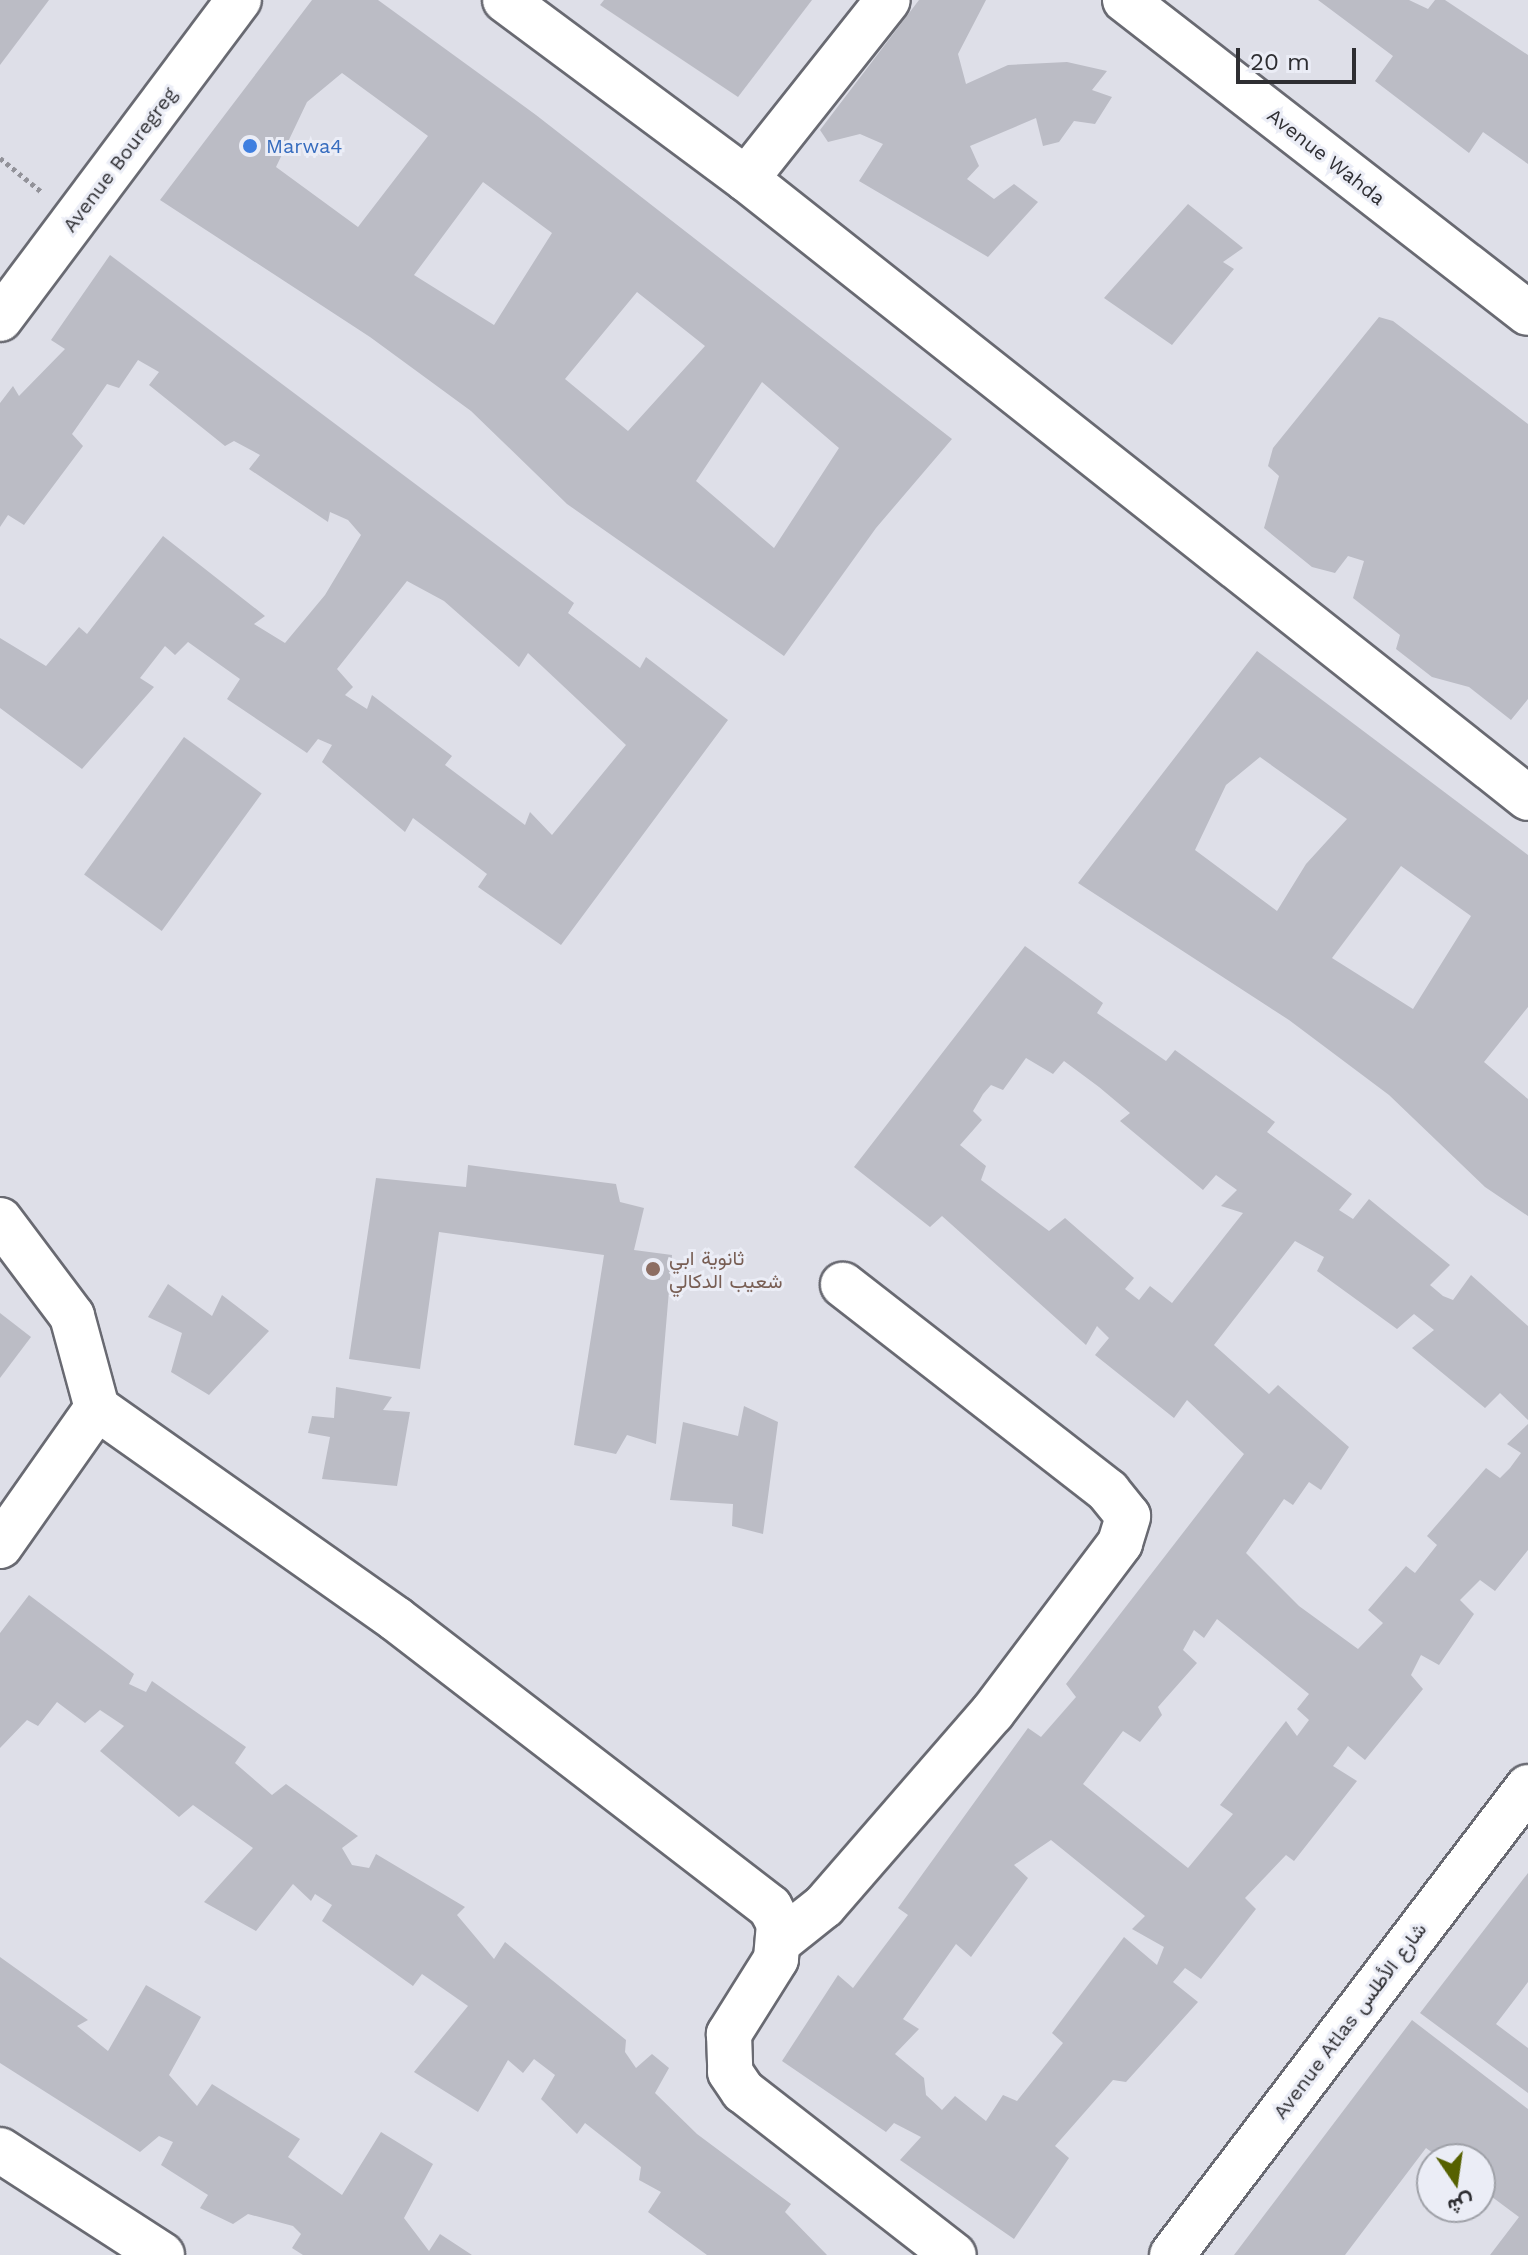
<!DOCTYPE html>
<meta charset="utf-8">
<style>
body{margin:0}
#map{position:relative;width:1528px;height:2255px;overflow:hidden;background:#dedfe8;font-family:"Work Sans",Vazirmatn,sans-serif}
div>[style]{position:absolute}
.building>*{inset:0;background:#bbbcc5;transform-origin:0 0}
.path>*{height:5px;margin-top:-2.5px;transform-origin:0;background:repeating-linear-gradient(90deg,#929299 0 4px,transparent 0 8px)}
.roads{filter:drop-shadow(2px 0 #696a72) drop-shadow(-2px 0 #696a72) drop-shadow(0 2px #696a72) drop-shadow(0 -2px #696a72)}
.minor>*{height:44px;margin:-22px;padding:0 22px;transform-origin:22px;border-radius:22px;background:#fff}
.dots>*{width:22px;height:22px;translate:-50% -50%;box-sizing:border-box;border:4px solid #ebedf6;border-radius:50%}
span{translate:-50% -50%;white-space:nowrap;text-align:center;line-height:1.15;-webkit-text-stroke:6px #ebedf6;paint-order:stroke}
.shop-label{font-size:20px;color:#366cbe}
.left{translate:0 -50%;text-align:left}
.street-label{font-size:20px;color:#2e2e32}
.education-label{font-size:20px;color:#785e54}
.north{position:absolute;left:1416px;top:2143px;width:80px;height:80px;box-sizing:border-box;background:#ebedf6;border:2px solid #9fa1a8;border-radius:50%;rotate:167deg;font-size:22px;font-weight:700;line-height:32px;text-align:center;color:#2e2e32}
.north::after{content:'';display:block;margin:auto;width:28px;height:36px;background:#566100;clip-path:polygon(50% 0,100% 100%,50% 72%,0 100%)}
.scale{position:absolute;left:1236px;top:48px;width:120px;height:36px;box-sizing:border-box;border:4px solid #2e2e32;border-top:0;padding-left:10px;font-size:24px;line-height:28px;white-space:nowrap;color:#2e2e32;-webkit-text-stroke:6px #ebedf6;paint-order:stroke}
</style>
<div id="map">
<div class="building">
<div style="clip-path:polygon(0 0,49px 0,0 65px)"></div>
<div style="clip-path:polygon(evenodd,312px 0,378px 0,536px 115px,952px 439px,876px 528px,784px 656px,567px 504px,471px 411px,370px 337px,160px 200px,312px 0,342px 73px,428px 136px,358px 227px,276px 167px,307px 102px,342px 73px,312px 0,483px 182px,552px 233px,494px 325px,414px 275px,483px 182px,312px 0,637px 292px,705px 346px,628px 431px,565px 379px,637px 292px,312px 0,762px 382px,839px 448px,774px 548px,696px 481px,762px 382px)"></div>
<div style="clip-path:polygon(604px 0,812px 0,738px 97px,600px 5px)"></div>
<div style="clip-path:polygon(919px 0,986px 0,958px 54px,966px 84px,1008px 65px,1067px 62px,1107px 71px,1092px 90px,1112px 97px,1095px 124px,1074px 121px,1059px 142px,1043px 146px,1036px 118px,970px 146px,979px 166px,967px 179px,994px 199px,1014px 184px,1038px 202px,988px 257px,859px 181px,883px 144px,860px 134px,828px 142px,820px 130px)"></div>
<div style="clip-path:polygon(1318px 0,1409px 0,1428px 9px,1435px 0,1445px 0,1528px 55px,1528px 164px,1483px 132px,1469px 153px,1375px 81px,1393px 56px)"></div>
<div style="clip-path:polygon(1188px 204px,1243px 248px,1223px 262px,1234px 269px,1172px 345px,1104px 298px)"></div>
<div style="clip-path:polygon(evenodd,110px 255px,574px 603px,568px 613px,640px 668px,646px 657px,728px 720px,561px 945px,478px 887px,487px 874px,413px 818px,405px 832px,322px 762px,332px 745px,318px 739px,307px 753px,227px 699px,240px 679px,188px 642px,175px 655px,165px 646px,140px 678px,154px 687px,82px 769px,0 708px,0 638px,46px 666px,79px 627px,87px 634px,163px 536px,265px 616px,254px 624px,285px 643px,325px 595px,361px 535px,348px 520px,330px 512px,328px 522px,249px 469px,260px 455px,234px 441px,225px 446px,149px 385px,159px 372px,138px 360px,119px 388px,107px 384px,72px 434px,83px 446px,24px 525px,8px 515px,0 527px,0 403px,13px 386px,19px 396px,65px 349px,51px 340px,110px 255px,407px 581px,444px 601px,519px 667px,528px 653px,626px 745px,552px 835px,530px 812px,525px 825px,445px 765px,452px 756px,372px 695px,367px 709px,345px 695px,353px 687px,337px 669px,407px 581px)"></div>
<div style="clip-path:polygon(1379px 317px,1393px 321px,1528px 424px,1528px 699px,1511px 720px,1469px 687px,1432px 677px,1396px 649px,1400px 635px,1353px 598px,1364px 561px,1348px 556px,1335px 573px,1312px 567px,1264px 528px,1279px 476px,1268px 466px,1273px 448px)"></div>
<div style="clip-path:polygon(evenodd,1257px 651px,1528px 855px,1528px 1007px,1484px 1062px,1528px 1099px,1528px 1216px,1485px 1187px,1389px 1095px,1289px 1020px,1078px 883px,1257px 651px,1260px 757px,1347px 819px,1306px 864px,1277px 911px,1195px 850px,1226px 785px,1260px 757px,1257px 651px,1401px 866px,1471px 916px,1413px 1009px,1332px 958px,1401px 866px)"></div>
<div style="left:184px;top:737px;width:96px;height:170px;rotate:36deg"></div>
<div style="clip-path:polygon(evenodd,1025px 946px,1103px 1003px,1097px 1013px,1166px 1061px,1175px 1050px,1275px 1122px,1267px 1132px,1352px 1194px,1339px 1210px,1353px 1219px,1369px 1199px,1450px 1265px,1430px 1285px,1443px 1296px,1453px 1300px,1471px 1275px,1528px 1326px,1528px 1420px,1500px 1393px,1485px 1408px,1412px 1348px,1434px 1330px,1414px 1314px,1397px 1329px,1317px 1271px,1324px 1257px,1295px 1241px,1214px 1345px,1269px 1394px,1278px 1385px,1349px 1447px,1321px 1490px,1309px 1482px,1293px 1505px,1284px 1499px,1246px 1553px,1299px 1606px,1358px 1649px,1383px 1623px,1368px 1610px,1406px 1566px,1415px 1573px,1437px 1545px,1427px 1536px,1486px 1468px,1500px 1478px,1510px 1468px,1521px 1453px,1507px 1444px,1528px 1424px,1528px 1550px,1495px 1591px,1480px 1580px,1460px 1600px,1474px 1614px,1439px 1665px,1421px 1655px,1411px 1675px,1423px 1689px,1365px 1760px,1348px 1746px,1340px 1757px,1333px 1766px,1357px 1781px,1294px 1861px,1286px 1855px,1245px 1898px,1256px 1909px,1201px 1979px,1185px 1968px,1173px 1982px,1198px 2002px,1126px 2082px,1113px 2080px,1055px 2146px,1069px 2158px,1014px 2239px,900px 2160px,921px 2137px,894px 2123px,886px 2132px,782px 2061px,838px 1975px,853px 1988px,883px 1948px,908px 1915px,898px 1908px,1028px 1728px,1041px 1737px,1076px 1697px,1066px 1684px,1244px 1454px,1187px 1400px,1174px 1418px,1095px 1355px,1109px 1338px,1097px 1326px,1086px 1345px,942px 1216px,930px 1227px,854px 1167px,1025px 946px,1026px 1058px,1053px 1074px,1064px 1061px,1099px 1087px,1130px 1113px,1120px 1121px,1203px 1190px,1216px 1175px,1237px 1190px,1221px 1206px,1243px 1213px,1172px 1303px,1150px 1286px,1139px 1300px,1125px 1289px,1134px 1278px,1065px 1218px,1049px 1231px,981px 1180px,986px 1166px,960px 1145px,982px 1120px,973px 1111px,983px 1094px,991px 1085px,1003px 1090px,1026px 1058px,1025px 946px,1217px 1619px,1309px 1694px,1297px 1709px,1309px 1720px,1297px 1736px,1286px 1721px,1220px 1805px,1233px 1814px,1188px 1868px,1083px 1784px,1123px 1731px,1140px 1742px,1162px 1715px,1158px 1707px,1197px 1663px,1183px 1650px,1194px 1630px,1204px 1638px,1217px 1619px,1025px 946px,1051px 1840px,1145px 1916px,1132px 1929px,1164px 1947px,1157px 1965px,1124px 1937px,1052px 2033px,1063px 2043px,1017px 2101px,1003px 2095px,986px 2121px,955px 2096px,942px 2110px,926px 2095px,924px 2078px,895px 2054px,919px 2029px,903px 2019px,956px 1944px,971px 1957px,1028px 1878px,1014px 1865px,1051px 1840px)"></div>
<div style="clip-path:polygon(468px 1165px,616px 1184px,620px 1202px,644px 1208px,634px 1250px,672px 1255px,656px 1444px,627px 1435px,616px 1454px,574px 1445px,604px 1255px,439px 1232px,420px 1369px,349px 1359px,376px 1178px,466px 1187px)"></div>
<div style="clip-path:polygon(168px 1284px,212px 1316px,222px 1295px,269px 1331px,209px 1395px,171px 1372px,182px 1333px,148px 1317px)"></div>
<div style="clip-path:polygon(0 1313px,31px 1337px,0 1378px)"></div>
<div style="clip-path:polygon(336px 1387px,392px 1397px,383px 1410px,410px 1412px,397px 1486px,322px 1479px,330px 1437px,308px 1433px,312px 1416px,334px 1418px)"></div>
<div style="clip-path:polygon(744px 1406px,778px 1422px,763px 1534px,732px 1526px,733px 1504px,670px 1500px,683px 1422px,738px 1436px)"></div>
<div style="clip-path:polygon(29px 1595px,134px 1674px,129px 1684px,146px 1692px,152px 1681px,246px 1747px,235px 1763px,272px 1795px,286px 1784px,358px 1836px,342px 1848px,352px 1865px,369px 1868px,376px 1854px,465px 1907px,457px 1915px,494px 1959px,505px 1942px,626px 2040px,625px 2052px,636px 2068px,652px 2054px,669px 2068px,655px 2093px,697px 2134px,791px 2204px,785px 2212px,827px 2255px,707px 2255px,648px 2212px,661px 2192px,639px 2180px,641px 2167px,585px 2123px,577px 2134px,541px 2099px,555px 2075px,534px 2059px,523px 2073px,508px 2060px,478px 2112px,414px 2072px,468px 2006px,422px 1974px,413px 1986px,322px 1921px,332px 1905px,315px 1894px,311px 1901px,293px 1884px,256px 1931px,204px 1902px,253px 1848px,193px 1805px,179px 1817px,100px 1751px,124px 1726px,100px 1710px,85px 1723px,57px 1702px,38px 1726px,27px 1720px,0 1748px,0 1633px)"></div>
<div style="clip-path:polygon(1528px 1873px,1528px 1982px,1496px 2024px,1528px 2048px,1528px 2093px,1420px 2013px)"></div>
<div style="clip-path:polygon(0 1957px,88px 2020px,77px 2026px,108px 2051px,146px 1985px,201px 2017px,169px 2075px,197px 2106px,212px 2084px,300px 2139px,288px 2157px,342px 2195px,381px 2132px,433px 2164px,404px 2218px,429px 2251px,440px 2234px,472px 2255px,303px 2255px,292px 2248px,301px 2234px,293px 2226px,248px 2214px,233px 2224px,200px 2208px,208px 2195px,161px 2165px,173px 2142px,159px 2136px,140px 2152px,0 2063px)"></div>
<div style="clip-path:polygon(1412px 2020px,1528px 2109px,1528px 2255px,1490px 2255px,1519px 2217px,1480px 2188px,1480px 2159px,1441px 2159px,1426px 2148px,1345px 2255px,1234px 2255px)"></div>
</div>
<div class="path">
<div style="left:0;top:158px;width:55px;rotate:39.1deg"></div>
</div>
<div class="roads">
<div class="minor">
<div style="left:505px;top:0;width:300px;rotate:36.6deg"></div>
<div style="left:746px;top:179px;width:997px;rotate:38.36deg"></div>
<div style="left:1125px;top:0;width:510px;rotate:37.84deg"></div>
<div style="left:746px;top:179px;width:228px;rotate:-51.6deg"></div>
<div style="left:0;top:319px;width:399px;rotate:-53.2deg"></div>
<div style="left:0;top:1220px;width:120px;rotate:53.1deg"></div>
<div style="left:72px;top:1316px;width:95px;rotate:74.8deg"></div>
<div style="left:97px;top:1408px;width:366px;rotate:35.2deg"></div>
<div style="left:396px;top:1619px;width:472px;rotate:37.6deg"></div>
<div style="left:770px;top:1907px;width:19px;rotate:62deg"></div>
<div style="left:779px;top:1924px;width:35px;rotate:95deg"></div>
<div style="left:776px;top:1959px;width:89px;rotate:122.1deg"></div>
<div style="left:729px;top:2034px;width:38px;rotate:88deg"></div>
<div style="left:730px;top:2072px;width:23px;rotate:56deg"></div>
<div style="left:743px;top:2091px;width:267px;rotate:37.9deg"></div>
<div style="left:0;top:1546px;width:169px;rotate:-54.9deg"></div>
<div style="left:780px;top:1941px;width:56px;rotate:-38.5deg"></div>
<div style="left:824px;top:1906px;width:256px;rotate:-49deg"></div>
<div style="left:992px;top:1713px;width:213px;rotate:-53deg"></div>
<div style="left:1120px;top:1543px;width:28px;rotate:-73deg"></div>
<div style="left:1128px;top:1516px;width:32px;rotate:-129deg"></div>
<div style="left:1108px;top:1491px;width:336px;rotate:-142.1deg"></div>
<div style="left:0;top:2150px;width:193px;rotate:32.9deg"></div>
<div style="left:1172px;top:2255px;width:588px;rotate:-52.74deg"></div>
</div>
</div>
<div class="dots">
<div style="left:250px;top:146px;background:#3f7fe0"></div>
<div style="left:653px;top:1269px;background:#8d6e63"></div>
</div>
<div class="shop-label">
<span class="left" style="left:266px;top:146px">Marwa4</span>
</div>
<div class="street-label">
<span style="left:1326px;top:157px;rotate:38deg">Avenue Wahda</span>
<span style="left:120px;top:160px;rotate:-53deg">Avenue Bouregreg</span>
<span style="left:1350px;top:2021px;rotate:-53deg">Avenue Atlas شارع الأطلس</span>
</div>
<div class="education-label">
<span class="left" style="left:669px;top:1270px">ثانوية ابي<br>شعيب الدكالي</span>
</div>
<div class="north">ش</div>
<div class="scale">20 m</div>
</div>
